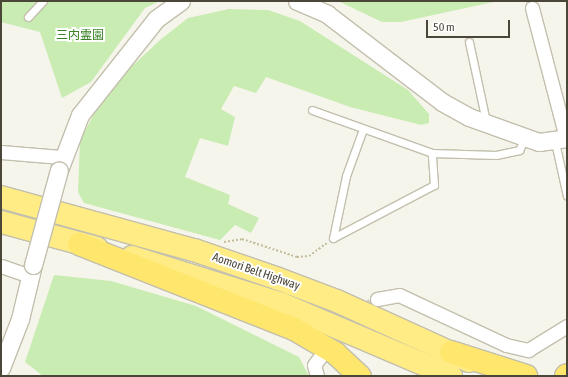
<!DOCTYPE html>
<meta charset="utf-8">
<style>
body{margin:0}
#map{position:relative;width:568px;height:377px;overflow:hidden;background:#f6f5eb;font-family:"Asap Condensed","Noto Sans JP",sans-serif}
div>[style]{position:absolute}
.green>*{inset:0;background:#c9ecb2}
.minor-tunnel>*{height:13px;margin-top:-6.5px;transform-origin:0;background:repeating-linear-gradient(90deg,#d4d2c7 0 13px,transparent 0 19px)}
.path>*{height:2px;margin-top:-1px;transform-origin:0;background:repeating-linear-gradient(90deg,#c5be9d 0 2px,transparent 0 4px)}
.roads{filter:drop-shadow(1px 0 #c3bfad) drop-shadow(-1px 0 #c3bfad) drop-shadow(0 1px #c3bfad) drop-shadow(0 -1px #c3bfad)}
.service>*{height:7px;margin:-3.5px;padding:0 3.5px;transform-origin:3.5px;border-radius:3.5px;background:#fff}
.minor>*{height:13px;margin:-6.5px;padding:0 6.5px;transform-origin:6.5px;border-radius:6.5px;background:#fff}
.tertiary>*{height:17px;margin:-8.5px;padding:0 8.5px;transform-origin:8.5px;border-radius:8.5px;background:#fff}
.trunk>*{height:22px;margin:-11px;padding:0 11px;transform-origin:11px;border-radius:11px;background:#ffec84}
.motorway>*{height:22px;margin:-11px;padding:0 11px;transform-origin:11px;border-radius:11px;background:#ffe66d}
.bridges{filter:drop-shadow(1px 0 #c3bfad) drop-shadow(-1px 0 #c3bfad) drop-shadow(0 1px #c3bfad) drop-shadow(0 -1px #c3bfad)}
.tertiary-bridge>*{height:17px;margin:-8.5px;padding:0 8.5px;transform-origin:8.5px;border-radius:8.5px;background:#fff}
span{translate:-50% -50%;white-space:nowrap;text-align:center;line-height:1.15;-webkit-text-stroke:4px #fff;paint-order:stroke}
.park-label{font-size:12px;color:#3a8226}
.street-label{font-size:12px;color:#4b4738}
.frame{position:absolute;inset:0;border:2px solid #4b4738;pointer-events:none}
.scale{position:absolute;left:426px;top:20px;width:84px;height:18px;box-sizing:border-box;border:2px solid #4b4738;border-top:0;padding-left:5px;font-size:12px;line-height:14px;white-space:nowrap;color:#4b4738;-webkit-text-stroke:3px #fff;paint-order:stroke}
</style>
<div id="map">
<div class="green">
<div style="clip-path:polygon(1px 1px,160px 1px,145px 8px,91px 82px,62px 98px,40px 32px,1px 22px)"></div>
<div style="clip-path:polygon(338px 1px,498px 1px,401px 22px,382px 22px)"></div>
<div style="clip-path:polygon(229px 9px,268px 10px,300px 21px,408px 90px,429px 114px,429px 123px,421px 125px,350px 107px,266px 77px,256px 93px,234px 86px,221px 109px,235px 117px,228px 146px,200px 138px,185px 177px,230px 195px,228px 204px,259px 218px,251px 233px,235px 225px,220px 240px,84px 203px,78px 192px,80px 140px,94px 114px,126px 72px,160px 40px,188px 18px)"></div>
<div style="clip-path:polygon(54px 275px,111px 281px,196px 306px,299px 357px,309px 376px,43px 376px,25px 362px)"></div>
</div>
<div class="minor-tunnel">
<div style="left:324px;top:353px;width:76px;rotate:-45.5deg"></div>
</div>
<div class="path">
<div style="left:224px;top:242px;width:18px;rotate:-9deg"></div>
<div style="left:242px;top:239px;width:58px;rotate:18.1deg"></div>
<div style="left:297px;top:257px;width:12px;rotate:-5deg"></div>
<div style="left:309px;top:256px;width:22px;rotate:-36deg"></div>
</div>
<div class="roads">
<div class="service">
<div style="left:28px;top:17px;width:22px;rotate:-47deg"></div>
<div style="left:469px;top:42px;width:81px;rotate:77.9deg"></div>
<div style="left:312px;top:110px;width:127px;rotate:19.7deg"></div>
<div style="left:432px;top:153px;width:64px;rotate:1.8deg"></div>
<div style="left:496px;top:155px;width:24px;rotate:-12deg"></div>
<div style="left:519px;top:150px;width:13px;rotate:-63deg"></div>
<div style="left:363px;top:129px;width:50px;rotate:109.9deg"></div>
<div style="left:346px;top:176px;width:63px;rotate:101.8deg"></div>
<div style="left:333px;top:238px;width:114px;rotate:-27.7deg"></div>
<div style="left:434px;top:185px;width:32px;rotate:-94deg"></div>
<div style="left:555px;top:142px;width:55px;rotate:77.5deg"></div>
</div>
<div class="minor">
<div style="left:532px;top:8px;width:134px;rotate:75.3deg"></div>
<div style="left:1px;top:152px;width:60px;rotate:4.8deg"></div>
<div style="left:1px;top:266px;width:31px;rotate:19deg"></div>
<div style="left:377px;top:299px;width:22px;rotate:-10deg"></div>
<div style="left:399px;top:295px;width:118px;rotate:25deg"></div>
<div style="left:506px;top:345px;width:23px;rotate:13deg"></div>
<div style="left:528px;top:350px;width:46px;rotate:-31.6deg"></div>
<div style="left:317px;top:376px;width:11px;rotate:-105deg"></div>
<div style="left:314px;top:365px;width:10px;rotate:-53deg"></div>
</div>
<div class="tertiary">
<div style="left:297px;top:1px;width:33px;rotate:23deg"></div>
<div style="left:327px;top:14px;width:145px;rotate:37.4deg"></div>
<div style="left:442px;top:102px;width:31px;rotate:29deg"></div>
<div style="left:469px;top:117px;width:74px;rotate:19.7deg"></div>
<div style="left:539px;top:142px;width:28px;rotate:-8deg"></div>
<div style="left:59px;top:170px;width:59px;rotate:-69.1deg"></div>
<div style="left:80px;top:115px;width:122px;rotate:-51.6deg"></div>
<div style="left:156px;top:19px;width:31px;rotate:-36deg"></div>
<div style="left:1px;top:368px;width:53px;rotate:-68.8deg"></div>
<div style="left:20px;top:319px;width:56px;rotate:-76.5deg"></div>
</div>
<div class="trunk">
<div style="left:1px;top:197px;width:200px;rotate:15.4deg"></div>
<div style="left:194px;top:250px;width:87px;rotate:18.9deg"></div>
<div style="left:276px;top:278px;width:65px;rotate:20.7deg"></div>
<div style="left:337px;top:301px;width:145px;rotate:24.4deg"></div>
<div style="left:1px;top:222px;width:99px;rotate:15.2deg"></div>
<div style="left:132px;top:257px;width:157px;rotate:17.4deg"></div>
<div style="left:282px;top:304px;width:184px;rotate:23.1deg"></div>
</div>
<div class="motorway">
<div style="left:79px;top:244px;width:231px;rotate:21.6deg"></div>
<div style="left:294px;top:329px;width:48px;rotate:30.3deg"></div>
<div style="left:335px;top:353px;width:34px;rotate:43deg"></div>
<div style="left:451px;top:352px;width:79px;rotate:17.7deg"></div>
<div style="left:566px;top:376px;width:1px;rotate:-45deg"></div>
</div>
</div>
<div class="bridges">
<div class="tertiary-bridge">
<div style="left:33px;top:265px;width:98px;rotate:-74.7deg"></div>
</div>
</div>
<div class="park-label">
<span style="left:80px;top:36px">三内霊園</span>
</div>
<div class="street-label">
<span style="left:256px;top:272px;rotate:19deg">Aomori Belt Highway</span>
</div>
<div class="frame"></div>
<div class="scale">50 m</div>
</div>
